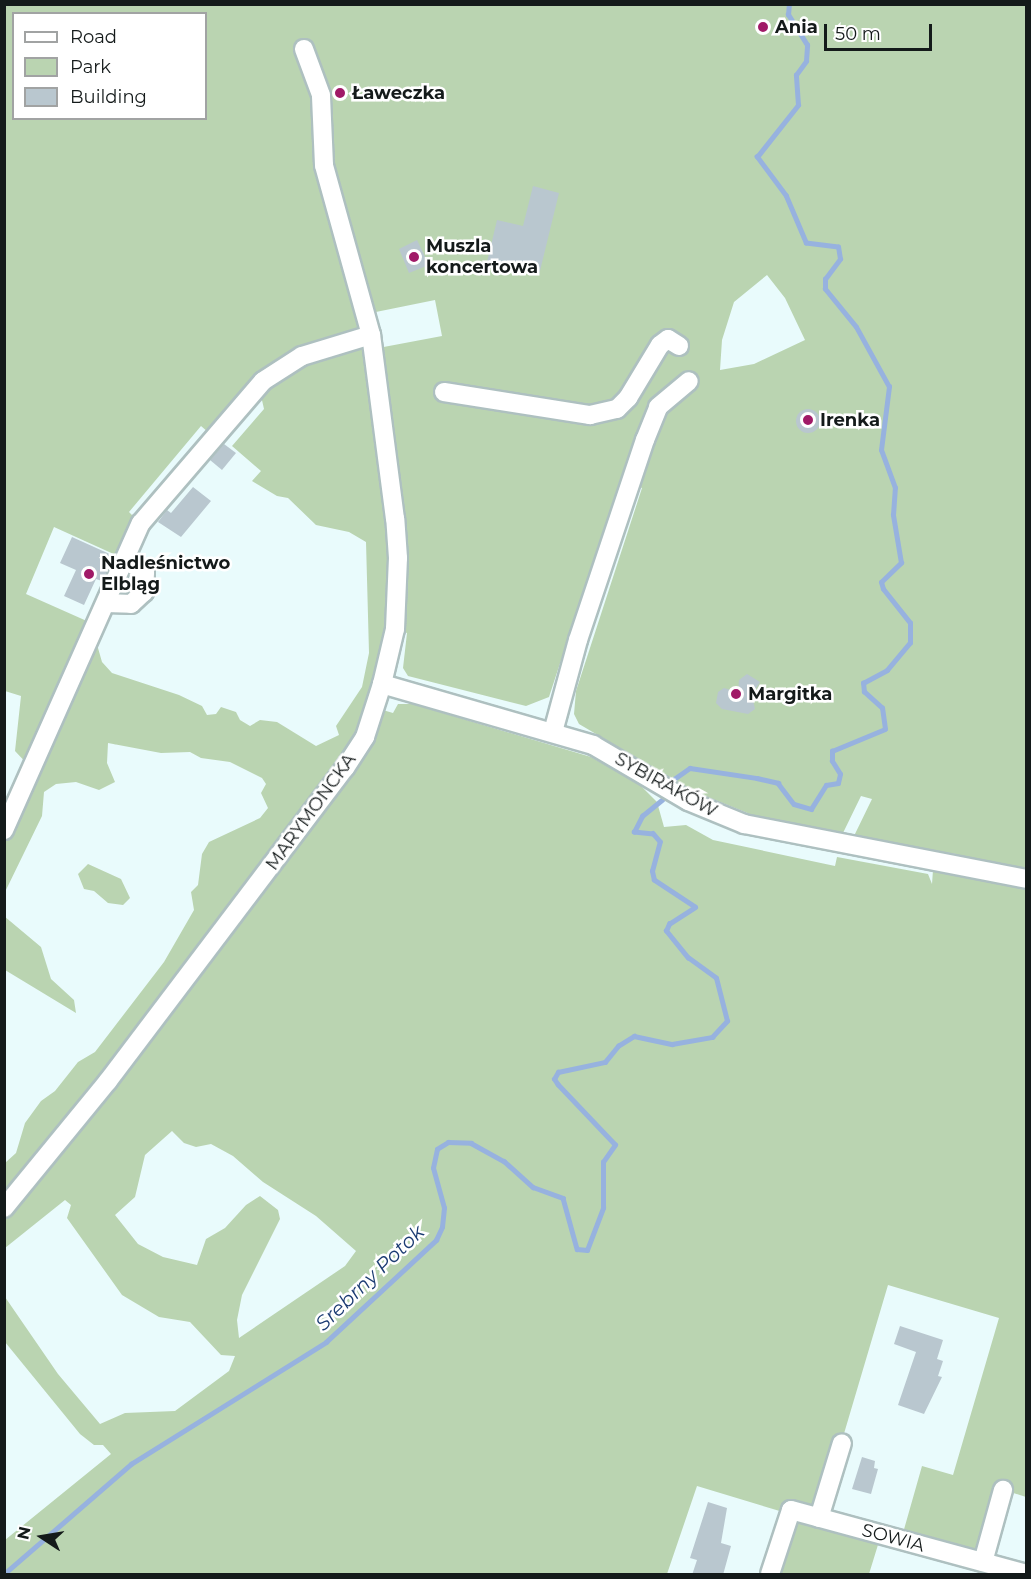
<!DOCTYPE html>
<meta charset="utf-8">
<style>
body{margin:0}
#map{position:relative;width:1031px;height:1579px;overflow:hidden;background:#e9fbfc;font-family:Montserrat,sans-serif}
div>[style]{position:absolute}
.green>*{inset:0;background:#bad4b1}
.stream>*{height:4.5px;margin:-2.25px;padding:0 2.25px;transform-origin:2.25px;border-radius:2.25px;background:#97b2df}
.building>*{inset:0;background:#b9c7cf}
.round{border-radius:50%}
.roads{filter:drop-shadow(2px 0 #aec0c0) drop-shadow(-2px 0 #aec0c0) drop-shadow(0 2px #aec0c0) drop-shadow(0 -2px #aec0c0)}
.minor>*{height:18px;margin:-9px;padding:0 9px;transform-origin:9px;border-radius:9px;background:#fff}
.dots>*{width:16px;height:16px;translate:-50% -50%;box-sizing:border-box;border:3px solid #fff;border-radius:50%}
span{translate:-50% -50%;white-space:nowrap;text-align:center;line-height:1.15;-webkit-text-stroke:5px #fff;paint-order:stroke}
.poi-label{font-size:18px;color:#141a1a;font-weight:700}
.left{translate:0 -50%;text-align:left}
.street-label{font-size:18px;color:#141a1a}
.water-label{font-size:20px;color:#1b3b72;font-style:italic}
.frame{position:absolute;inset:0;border:6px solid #141a1a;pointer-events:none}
.legend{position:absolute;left:12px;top:12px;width:195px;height:108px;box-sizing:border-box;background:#fff;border:2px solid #a1a3a3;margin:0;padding:8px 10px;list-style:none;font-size:18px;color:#141a1a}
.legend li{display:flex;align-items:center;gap:12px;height:30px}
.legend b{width:30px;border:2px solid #a1a3a3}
.north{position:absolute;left:12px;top:1507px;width:60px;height:60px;-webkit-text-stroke:4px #fff;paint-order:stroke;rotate:282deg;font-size:16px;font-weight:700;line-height:24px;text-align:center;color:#141a1a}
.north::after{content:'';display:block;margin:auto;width:21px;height:27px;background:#141a1a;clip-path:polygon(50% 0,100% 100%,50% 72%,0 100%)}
.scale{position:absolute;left:824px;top:24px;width:108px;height:27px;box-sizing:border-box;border:3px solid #141a1a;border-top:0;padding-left:8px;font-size:18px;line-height:21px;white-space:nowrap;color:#141a1a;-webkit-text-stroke:4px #fff;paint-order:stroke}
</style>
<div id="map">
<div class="green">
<div style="clip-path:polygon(evenodd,5px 5px,1026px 5px,1026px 872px,957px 859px,956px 854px,854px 836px,872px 799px,861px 796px,843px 833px,755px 816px,693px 791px,579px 724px,574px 714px,576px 691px,642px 488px,620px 480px,549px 697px,526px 706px,408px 676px,403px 668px,407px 633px,395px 629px,376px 708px,393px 713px,398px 704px,413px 704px,591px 757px,639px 784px,657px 802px,664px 827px,686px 825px,713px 840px,835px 866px,837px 857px,928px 874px,932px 884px,933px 870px,1026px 885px,1026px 1497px,1004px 1490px,983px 1562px,901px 1540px,922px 1466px,953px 1475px,999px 1318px,888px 1285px,819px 1518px,881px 1535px,869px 1574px,770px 1574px,783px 1512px,697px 1486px,667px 1574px,5px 1574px,5px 1540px,111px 1454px,103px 1445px,94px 1445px,80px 1434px,5px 1342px,5px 1297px,58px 1374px,100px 1424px,125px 1413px,175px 1411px,229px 1371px,235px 1356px,221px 1355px,190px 1322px,159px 1317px,122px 1295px,67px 1218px,71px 1205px,65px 1200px,5px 1248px,5px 1163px,16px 1153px,25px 1123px,41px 1101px,55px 1091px,78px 1062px,95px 1052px,164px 962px,194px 910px,191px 892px,198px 885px,202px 854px,209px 842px,260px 818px,268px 808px,261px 793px,266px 784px,262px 778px,230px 762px,201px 758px,190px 752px,161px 753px,108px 743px,107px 763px,115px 782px,99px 790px,76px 782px,56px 784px,44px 792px,42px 816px,5px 892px,5px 830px,32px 769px,15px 751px,21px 696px,5px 691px,5px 5px,14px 14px,206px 14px,206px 118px,14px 118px,14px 14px,5px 5px,767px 275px,785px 298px,805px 340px,754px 364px,720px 370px,722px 340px,734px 302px,767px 275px,5px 5px,435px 300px,442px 336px,373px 349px,366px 314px,435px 300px,5px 5px,259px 387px,264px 409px,232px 446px,261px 471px,252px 481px,277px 496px,288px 498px,316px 525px,349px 532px,366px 542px,369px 653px,362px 687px,336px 726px,339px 735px,316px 746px,277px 722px,260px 720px,250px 726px,240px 720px,236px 712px,221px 707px,216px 714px,207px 715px,202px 706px,179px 695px,112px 673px,102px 662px,98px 648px,89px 644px,89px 622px,26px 594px,54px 527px,118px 556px,134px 517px,129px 512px,201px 426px,215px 438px,259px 387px,5px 5px,172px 1131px,184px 1143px,196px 1147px,211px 1144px,233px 1156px,263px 1182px,316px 1216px,356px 1251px,345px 1266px,239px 1338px,237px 1320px,242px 1295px,280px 1219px,278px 1210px,260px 1196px,246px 1205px,225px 1228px,206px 1239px,197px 1265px,163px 1257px,138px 1244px,115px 1215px,135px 1197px,145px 1155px,172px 1131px)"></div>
<div style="clip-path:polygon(88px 864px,121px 879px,130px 898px,123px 905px,108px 903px,94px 891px,84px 889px,78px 874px)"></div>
<div style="clip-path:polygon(4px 916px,41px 947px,51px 979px,74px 1000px,76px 1013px,5px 970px)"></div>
</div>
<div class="stream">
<div style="left:674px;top:779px;width:19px;rotate:-35deg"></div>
<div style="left:690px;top:768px;width:68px;rotate:8.5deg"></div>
<div style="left:757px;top:778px;width:22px;rotate:13deg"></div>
<div style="left:778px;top:783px;width:26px;rotate:53deg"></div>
<div style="left:794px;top:804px;width:18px;rotate:16deg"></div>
<div style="left:811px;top:809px;width:28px;rotate:-58deg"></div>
<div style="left:826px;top:785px;width:12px;rotate:-9deg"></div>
<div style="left:838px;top:783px;width:9px;rotate:-77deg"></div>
<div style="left:840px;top:774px;width:15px;rotate:-122deg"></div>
<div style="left:832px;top:761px;width:10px;rotate:-90deg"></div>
<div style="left:832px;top:751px;width:57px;rotate:-22.5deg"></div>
<div style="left:885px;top:729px;width:21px;rotate:-98deg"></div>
<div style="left:882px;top:708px;width:24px;rotate:-138deg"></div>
<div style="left:864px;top:692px;width:9px;rotate:-96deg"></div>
<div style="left:863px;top:683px;width:27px;rotate:-28deg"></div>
<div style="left:887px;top:670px;width:35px;rotate:-50deg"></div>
<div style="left:910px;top:643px;width:20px;rotate:-90deg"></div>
<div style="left:910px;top:623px;width:43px;rotate:-128.5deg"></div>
<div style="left:883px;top:589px;width:7px;rotate:-106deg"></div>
<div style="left:881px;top:582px;width:28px;rotate:-44deg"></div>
<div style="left:901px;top:563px;width:49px;rotate:-99.5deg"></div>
<div style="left:893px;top:515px;width:27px;rotate:-86deg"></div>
<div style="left:895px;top:488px;width:40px;rotate:-110.2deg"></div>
<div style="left:881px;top:450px;width:64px;rotate:-82.8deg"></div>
<div style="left:889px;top:387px;width:68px;rotate:-118.8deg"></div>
<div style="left:856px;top:327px;width:49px;rotate:-129.2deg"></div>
<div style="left:825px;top:289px;width:10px;rotate:-90deg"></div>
<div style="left:825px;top:279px;width:25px;rotate:-53deg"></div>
<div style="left:840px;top:259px;width:12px;rotate:-99deg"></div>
<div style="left:838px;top:247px;width:32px;rotate:-173deg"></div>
<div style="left:806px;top:243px;width:51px;rotate:-113.1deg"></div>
<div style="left:786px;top:196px;width:49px;rotate:-126.6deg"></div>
<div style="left:757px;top:157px;width:66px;rotate:-51.7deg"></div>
<div style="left:798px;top:105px;width:30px;rotate:-94deg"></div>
<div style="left:796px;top:75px;width:17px;rotate:-54deg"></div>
<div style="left:806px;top:61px;width:16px;rotate:-86deg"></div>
<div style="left:807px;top:45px;width:36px;rotate:-122deg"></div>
<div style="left:788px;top:15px;width:11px;rotate:-85deg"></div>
<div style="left:4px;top:1574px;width:168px;rotate:-40.9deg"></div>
<div style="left:131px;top:1464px;width:230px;rotate:-32deg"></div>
<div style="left:326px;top:1342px;width:150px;rotate:-42.8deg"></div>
<div style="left:436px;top:1240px;width:14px;rotate:-65deg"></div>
<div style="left:442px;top:1227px;width:19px;rotate:-84deg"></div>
<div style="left:444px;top:1208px;width:41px;rotate:-105.4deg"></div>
<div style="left:433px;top:1168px;width:19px;rotate:-78deg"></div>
<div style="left:437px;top:1149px;width:13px;rotate:-32deg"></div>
<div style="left:448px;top:1142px;width:23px;rotate:2deg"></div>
<div style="left:471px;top:1143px;width:38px;rotate:29deg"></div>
<div style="left:504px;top:1161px;width:39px;rotate:42deg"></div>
<div style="left:533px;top:1187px;width:32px;rotate:20deg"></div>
<div style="left:563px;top:1198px;width:53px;rotate:74.6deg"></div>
<div style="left:577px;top:1249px;width:10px;rotate:6deg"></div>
<div style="left:587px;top:1250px;width:45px;rotate:-69.1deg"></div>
<div style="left:603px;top:1208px;width:46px;rotate:-90deg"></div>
<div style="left:603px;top:1162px;width:21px;rotate:-55deg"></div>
<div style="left:615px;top:1145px;width:83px;rotate:-133.5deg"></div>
<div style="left:558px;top:1085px;width:7px;rotate:-124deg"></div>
<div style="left:554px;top:1079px;width:8px;rotate:-60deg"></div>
<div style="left:558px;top:1072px;width:48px;rotate:-12deg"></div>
<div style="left:605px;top:1062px;width:21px;rotate:-51deg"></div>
<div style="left:618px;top:1046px;width:19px;rotate:-32deg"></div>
<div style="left:634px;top:1036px;width:39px;rotate:12deg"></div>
<div style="left:672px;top:1044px;width:41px;rotate:-9.9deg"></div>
<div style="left:712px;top:1037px;width:22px;rotate:-47deg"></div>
<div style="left:727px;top:1021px;width:44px;rotate:-104.3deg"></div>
<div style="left:716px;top:978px;width:34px;rotate:-144deg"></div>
<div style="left:688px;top:958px;width:35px;rotate:-129deg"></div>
<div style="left:666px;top:931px;width:8px;rotate:-67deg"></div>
<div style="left:669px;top:924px;width:31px;rotate:-33deg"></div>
<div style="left:695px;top:907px;width:49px;rotate:-146.6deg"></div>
<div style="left:654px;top:880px;width:9px;rotate:-103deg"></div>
<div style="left:652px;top:871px;width:30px;rotate:-75deg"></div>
<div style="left:660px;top:842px;width:11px;rotate:-131deg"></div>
<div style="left:653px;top:834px;width:19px;rotate:-174deg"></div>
<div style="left:634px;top:832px;width:18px;rotate:-63deg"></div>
<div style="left:642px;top:816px;width:26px;rotate:-39deg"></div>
</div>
<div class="building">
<div class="round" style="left:756px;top:19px;width:14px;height:14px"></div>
<div style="clip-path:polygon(533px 186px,559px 193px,539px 275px,487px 262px,497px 220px,523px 226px)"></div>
<div style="clip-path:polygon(417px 240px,429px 265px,409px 273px,399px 249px)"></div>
<div class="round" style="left:796px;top:409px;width:24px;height:24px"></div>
<div style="clip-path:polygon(224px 444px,236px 453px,222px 470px,210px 460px)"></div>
<div style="clip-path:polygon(193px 487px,211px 501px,181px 537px,158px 522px,167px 510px,171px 513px)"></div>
<div style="clip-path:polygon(72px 537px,114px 556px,102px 581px,96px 579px,84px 605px,64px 596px,76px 570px,60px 563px)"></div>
<div style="clip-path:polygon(747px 674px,760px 682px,752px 695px,755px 709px,748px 714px,722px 709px,716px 703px,718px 692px,724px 688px,738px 692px,739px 680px)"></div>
<div style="clip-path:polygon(900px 1326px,943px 1340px,937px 1359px,943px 1361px,938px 1376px,942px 1377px,924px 1414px,898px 1405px,916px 1352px,894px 1344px)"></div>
<div style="clip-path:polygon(862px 1457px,875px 1461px,874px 1468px,878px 1469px,871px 1494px,852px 1489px)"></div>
<div style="clip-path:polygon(708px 1502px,727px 1508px,721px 1543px,731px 1546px,723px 1575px,692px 1575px,697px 1560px,690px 1558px)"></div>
</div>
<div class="roads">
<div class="minor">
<div style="left:444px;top:392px;width:148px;rotate:9deg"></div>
<div style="left:590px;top:415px;width:28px;rotate:-13deg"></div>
<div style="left:617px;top:409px;width:16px;rotate:-45deg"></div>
<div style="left:628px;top:398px;width:62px;rotate:-58.9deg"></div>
<div style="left:660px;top:345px;width:10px;rotate:-37deg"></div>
<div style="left:668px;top:339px;width:13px;rotate:32deg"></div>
<div style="left:106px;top:603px;width:25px;rotate:2deg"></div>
<div style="left:131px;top:604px;width:18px;rotate:-43deg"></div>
<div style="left:144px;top:592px;width:20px;rotate:-87deg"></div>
<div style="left:145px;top:572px;width:23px;rotate:-149deg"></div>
<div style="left:382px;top:684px;width:220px;rotate:16.1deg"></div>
<div style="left:593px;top:745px;width:110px;rotate:30.5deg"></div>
<div style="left:688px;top:801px;width:61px;rotate:22.3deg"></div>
<div style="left:744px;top:824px;width:287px;rotate:11deg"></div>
<div style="left:553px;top:732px;width:95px;rotate:-74.8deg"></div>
<div style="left:578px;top:640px;width:211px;rotate:-71.5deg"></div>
<div style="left:645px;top:440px;width:35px;rotate:-68deg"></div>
<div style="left:658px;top:407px;width:40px;rotate:-40deg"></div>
<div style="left:4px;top:830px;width:336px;rotate:-66deg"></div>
<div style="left:141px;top:523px;width:187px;rotate:-49.3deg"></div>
<div style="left:263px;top:381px;width:46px;rotate:-32.7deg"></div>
<div style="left:302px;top:356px;width:72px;rotate:-16.9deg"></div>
<div style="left:4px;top:1208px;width:164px;rotate:-50.7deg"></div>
<div style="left:108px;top:1081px;width:393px;rotate:-52.9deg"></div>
<div style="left:345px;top:768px;width:37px;rotate:-57deg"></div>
<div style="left:365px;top:737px;width:56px;rotate:-72.2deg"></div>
<div style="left:382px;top:684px;width:57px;rotate:-76.7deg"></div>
<div style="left:395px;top:629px;width:71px;rotate:-87.6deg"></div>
<div style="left:398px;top:558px;width:39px;rotate:-94deg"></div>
<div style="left:395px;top:519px;width:186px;rotate:-97.4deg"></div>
<div style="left:371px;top:335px;width:176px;rotate:-105.5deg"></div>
<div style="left:324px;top:165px;width:70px;rotate:-92.5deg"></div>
<div style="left:321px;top:95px;width:49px;rotate:-110.3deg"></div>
<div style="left:819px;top:1518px;width:78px;rotate:-73deg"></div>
<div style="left:983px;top:1562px;width:75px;rotate:-74.5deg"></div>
<div style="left:770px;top:1574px;width:67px;rotate:-71.8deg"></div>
<div style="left:791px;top:1510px;width:244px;rotate:15.2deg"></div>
</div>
</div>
<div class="dots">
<div style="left:763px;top:27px;background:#a01a67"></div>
<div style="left:340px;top:93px;background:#a01a67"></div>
<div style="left:414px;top:257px;background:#a01a67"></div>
<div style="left:808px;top:420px;background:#a01a67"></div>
<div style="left:89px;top:574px;background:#a01a67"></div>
<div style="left:736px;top:694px;background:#a01a67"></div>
</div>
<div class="poi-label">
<span class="left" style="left:775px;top:27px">Ania</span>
<span class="left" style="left:352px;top:93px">Ławeczka</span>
<span class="left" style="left:426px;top:257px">Muszla<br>koncertowa</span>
<span class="left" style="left:820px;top:420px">Irenka</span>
<span class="left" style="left:101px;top:574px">Nadleśnictwo<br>Elbląg</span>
<span class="left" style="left:748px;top:694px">Margitka</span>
</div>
<div class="street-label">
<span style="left:666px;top:785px;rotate:29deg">SYBIRAKÓW</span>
<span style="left:311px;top:812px;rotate:-54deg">MARYMONCKA</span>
<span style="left:893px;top:1538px;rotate:15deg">SOWIA</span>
</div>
<div class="water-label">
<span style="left:370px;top:1278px;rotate:-44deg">Srebrny Potok</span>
</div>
<div class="frame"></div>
<ul class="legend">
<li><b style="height:8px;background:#fff"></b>Road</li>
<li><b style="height:16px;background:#bad4b1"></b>Park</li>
<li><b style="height:16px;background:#b9c7cf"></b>Building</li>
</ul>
<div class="north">N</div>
<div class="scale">50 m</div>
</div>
